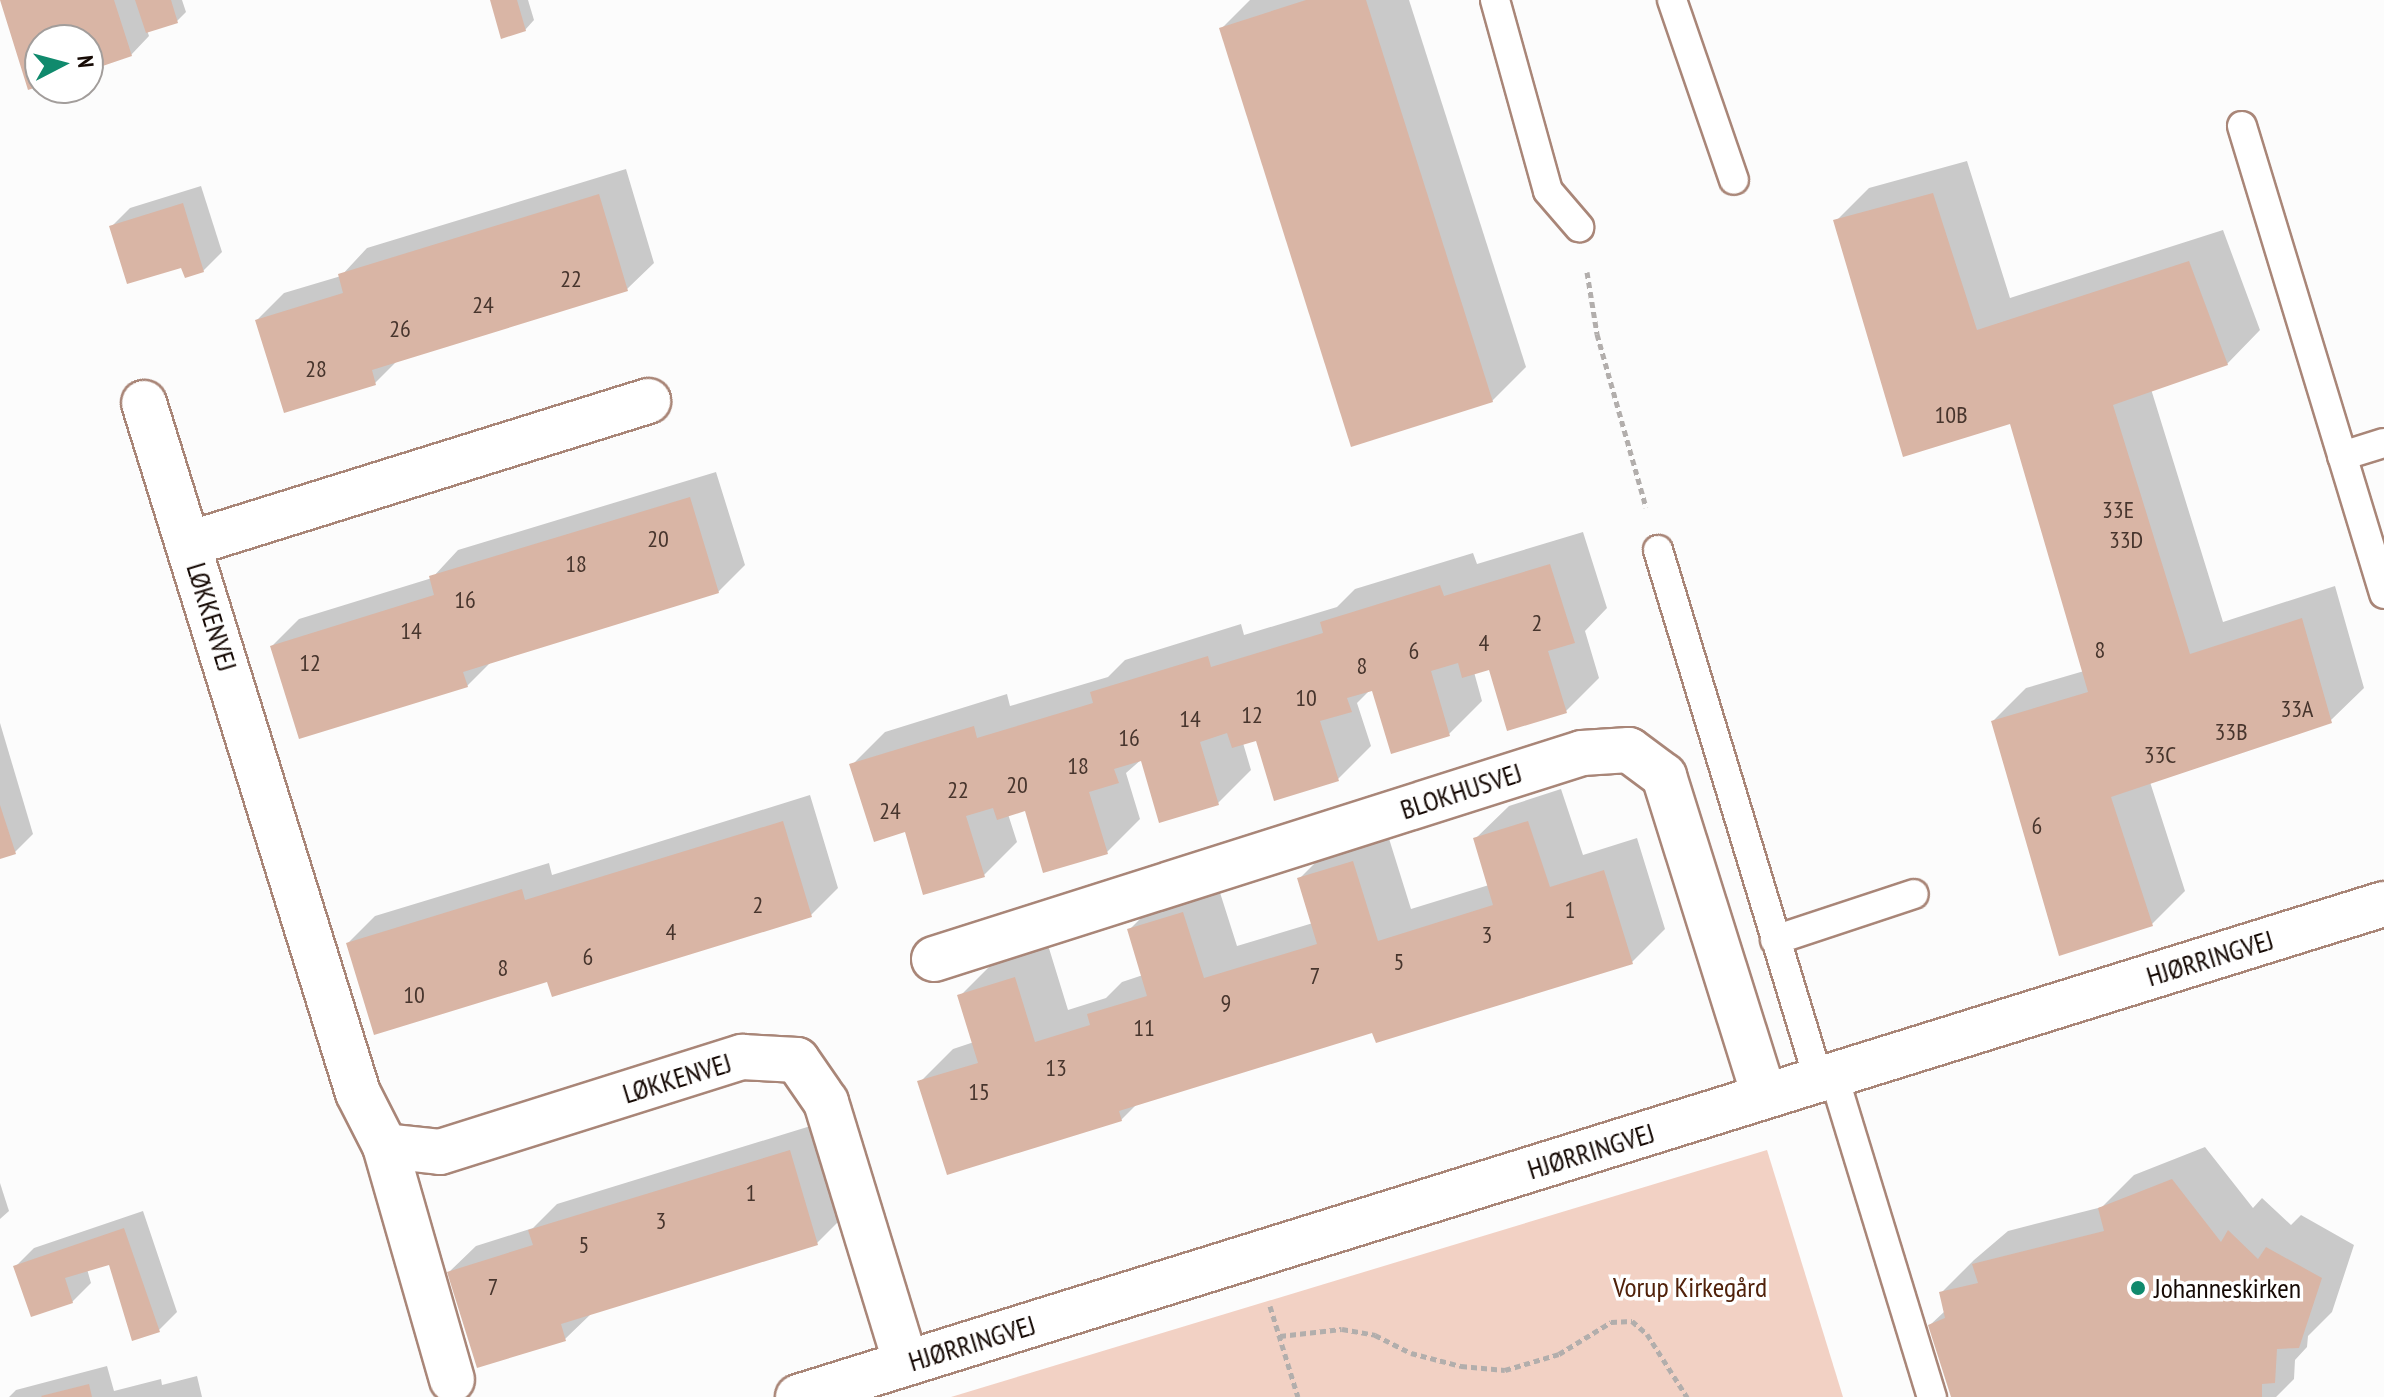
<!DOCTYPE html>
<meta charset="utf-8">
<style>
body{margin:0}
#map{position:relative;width:2384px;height:1397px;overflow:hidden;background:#fcfcfc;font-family:"PT Sans Narrow",sans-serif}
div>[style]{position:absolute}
.green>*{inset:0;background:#f2d1c4}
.shadow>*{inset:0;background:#0003}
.building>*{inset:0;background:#d9b5a5}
.path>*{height:5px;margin-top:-2.5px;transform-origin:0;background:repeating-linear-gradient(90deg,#b2aeac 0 6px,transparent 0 10px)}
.roads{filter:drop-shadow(2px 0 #a98678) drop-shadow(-2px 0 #a98678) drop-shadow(0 2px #a98678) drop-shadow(0 -2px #a98678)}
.service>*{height:28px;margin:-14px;padding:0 14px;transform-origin:14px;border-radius:14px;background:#fff}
.minor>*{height:44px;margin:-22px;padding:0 22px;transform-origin:22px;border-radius:22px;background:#fff}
.dots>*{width:22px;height:22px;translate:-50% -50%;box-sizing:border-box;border:4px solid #fff;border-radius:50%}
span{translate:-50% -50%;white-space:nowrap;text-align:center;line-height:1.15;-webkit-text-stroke:7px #fff;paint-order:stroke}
.number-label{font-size:24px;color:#47352d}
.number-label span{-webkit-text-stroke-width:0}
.street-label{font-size:28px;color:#160a05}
.park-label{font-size:28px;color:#50210a}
.poi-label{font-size:28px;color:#160a05}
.left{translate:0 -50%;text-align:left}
.north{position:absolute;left:24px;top:24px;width:80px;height:80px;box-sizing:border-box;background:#fff;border:2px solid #a29d9b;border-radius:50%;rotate:84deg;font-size:22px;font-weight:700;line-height:32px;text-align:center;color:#160a05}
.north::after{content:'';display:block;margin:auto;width:28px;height:36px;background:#108a6d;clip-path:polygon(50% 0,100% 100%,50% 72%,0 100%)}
</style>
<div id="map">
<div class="green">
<div style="clip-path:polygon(1767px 1150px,1843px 1397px,951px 1397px)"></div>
</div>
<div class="shadow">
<div style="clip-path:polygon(1px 0,182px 0,186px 12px,177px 21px,147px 30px,149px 36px,131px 55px,88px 68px,88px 40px,40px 40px,40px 84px)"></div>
<div style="clip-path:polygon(492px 0,528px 0,534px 20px,525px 30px)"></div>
<div style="clip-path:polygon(1250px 0,1409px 0,1526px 367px,1492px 401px,1221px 29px)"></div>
<div style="clip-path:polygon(1967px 161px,2010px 298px,2223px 230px,2260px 330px,2227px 364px,2151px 389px,2223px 622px,2335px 586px,2364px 688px,2330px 721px,2150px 782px,2185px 891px,2152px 924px,1993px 721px,2026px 688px,2084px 671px,2011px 422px,1836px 221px,1869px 188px)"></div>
<div style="clip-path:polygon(626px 169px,654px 263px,627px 289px,399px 359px,375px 383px,257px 320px,284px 293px,341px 276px,367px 248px)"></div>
<div style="clip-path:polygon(201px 186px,222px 252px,203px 271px,111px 227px,130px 208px)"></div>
<div style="clip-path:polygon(716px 472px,745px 565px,718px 592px,492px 661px,467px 686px,272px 646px,299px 619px,432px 578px,458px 550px)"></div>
<div style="clip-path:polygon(1583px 532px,1607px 608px,1585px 631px,1599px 678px,1566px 711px,1490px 668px,1474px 672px,1482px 701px,1449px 734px,1373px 687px,1357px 703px,1371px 746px,1338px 779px,1257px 738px,1243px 743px,1251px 770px,1218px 803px,1142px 759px,1126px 773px,1140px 819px,1107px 852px,1026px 809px,1008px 814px,1017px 842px,984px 875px,906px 830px,852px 765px,885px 732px,1007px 694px,1010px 706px,1108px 677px,1125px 660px,1241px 624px,1244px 635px,1337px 607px,1355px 589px,1473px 553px,1477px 564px)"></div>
<div style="clip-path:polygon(0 723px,33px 834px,15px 852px,0 857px)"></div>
<div style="clip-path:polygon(1561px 789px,1583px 855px,1637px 838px,1665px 929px,1632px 962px,1373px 1030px,1138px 1103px,1121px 1120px,920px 1082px,953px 1049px,974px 1042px,960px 996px,993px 963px,1048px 945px,1068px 1010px,1106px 998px,1122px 982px,1143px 975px,1129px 930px,1162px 897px,1216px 880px,1237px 946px,1313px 923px,1299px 879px,1332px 846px,1386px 829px,1411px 909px,1489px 885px,1475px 839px,1509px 806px)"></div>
<div style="clip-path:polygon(810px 795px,838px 888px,811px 915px,548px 979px,348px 943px,375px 916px,549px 863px,552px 875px)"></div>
<div style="clip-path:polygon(817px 1124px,844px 1216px,817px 1243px,592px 1313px,565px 1339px,449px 1272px,476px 1246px,533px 1228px,557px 1204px)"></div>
<div style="clip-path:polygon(2205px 1147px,2253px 1208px,2262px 1198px,2291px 1225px,2301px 1215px,2354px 1245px,2332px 1312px,2308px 1336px,2307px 1347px,2295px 1360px,2294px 1379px,2276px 1397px,1953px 1397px,1930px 1325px,1945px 1311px,1941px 1293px,1974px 1260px,2008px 1231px,2102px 1207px,2134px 1175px)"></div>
<div style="clip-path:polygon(0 1183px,9px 1211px,0 1219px)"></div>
<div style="clip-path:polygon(143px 1211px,177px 1312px,159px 1330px,110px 1263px,87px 1269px,91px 1283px,72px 1302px,15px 1267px,34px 1248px)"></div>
<div style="clip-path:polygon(107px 1366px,114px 1391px,161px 1379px,162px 1385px,197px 1376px,202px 1397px,9px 1397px,16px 1390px)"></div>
</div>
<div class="building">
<div style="clip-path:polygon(0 0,114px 0,132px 56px,88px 71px,88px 40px,40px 40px,40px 86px,28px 90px)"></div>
<div style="clip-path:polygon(135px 0,171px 0,178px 23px,146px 33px)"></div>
<div style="clip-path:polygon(490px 0,517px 0,526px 31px,501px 39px)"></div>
<div style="clip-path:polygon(1306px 0,1366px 0,1493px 402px,1351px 447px,1219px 28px)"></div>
<div style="clip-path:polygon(1933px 193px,1977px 330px,2189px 261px,2228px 365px,2113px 405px,2190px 654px,2302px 618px,2332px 723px,2111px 797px,2153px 926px,2059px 956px,1991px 721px,2088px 692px,2010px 424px,1903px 457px,1833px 220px)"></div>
<div style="clip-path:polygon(599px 194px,628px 291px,372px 370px,376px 385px,284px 413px,255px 320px,343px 293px,338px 274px)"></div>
<div style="clip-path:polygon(183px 203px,204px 272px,185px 278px,181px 268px,127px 284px,109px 226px)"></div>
<div style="clip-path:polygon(690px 497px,719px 593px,463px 672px,468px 687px,299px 739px,270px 646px,434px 595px,429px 576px)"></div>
<div style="clip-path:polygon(1550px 564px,1575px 643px,1548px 651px,1567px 713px,1507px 731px,1489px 670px,1462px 678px,1458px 663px,1431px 671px,1450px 736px,1391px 754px,1372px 691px,1347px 698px,1352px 712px,1320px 721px,1339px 781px,1274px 801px,1256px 741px,1232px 748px,1227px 733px,1200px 742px,1219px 805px,1159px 823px,1141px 761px,1114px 769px,1119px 783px,1089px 792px,1108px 854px,1043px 873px,1025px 811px,997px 820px,993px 808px,966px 816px,985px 877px,923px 895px,905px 832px,874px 842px,849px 764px,974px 726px,977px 738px,1093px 703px,1090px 692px,1208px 656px,1211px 667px,1323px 633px,1320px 622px,1440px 585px,1444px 596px)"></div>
<div style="clip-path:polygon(0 805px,16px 854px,0 859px)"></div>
<div style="clip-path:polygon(783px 821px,812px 917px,552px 997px,547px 982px,374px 1035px,346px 943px,522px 889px,525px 900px)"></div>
<div style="clip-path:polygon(1528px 821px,1550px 887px,1604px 870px,1633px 964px,1376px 1043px,1372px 1033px,1119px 1111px,1122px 1121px,947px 1175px,917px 1081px,978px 1063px,957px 995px,1015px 977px,1035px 1042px,1090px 1025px,1087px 1014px,1147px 996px,1127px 929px,1183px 912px,1204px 978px,1317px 944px,1297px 878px,1353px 861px,1378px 941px,1493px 905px,1473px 838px)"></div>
<div style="clip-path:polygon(790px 1150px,818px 1245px,561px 1324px,566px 1341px,477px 1368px,447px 1272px,533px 1245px,528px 1230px)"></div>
<div style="clip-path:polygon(2172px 1179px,2221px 1242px,2228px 1230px,2258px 1259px,2266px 1247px,2322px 1278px,2299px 1348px,2277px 1349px,2275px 1383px,2262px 1384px,2262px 1397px,1951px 1397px,1928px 1325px,1945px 1318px,1939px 1292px,1978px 1283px,1972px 1264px,2104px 1231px,2098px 1208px)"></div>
<div style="clip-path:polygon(124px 1228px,160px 1332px,132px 1341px,109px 1265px,65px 1278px,73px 1303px,31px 1317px,13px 1266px)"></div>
<div style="clip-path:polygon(89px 1384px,92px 1397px,42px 1397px,41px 1396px)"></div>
</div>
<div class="path">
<div style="left:1587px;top:272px;width:63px;rotate:80.8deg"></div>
<div style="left:1597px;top:334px;width:180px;rotate:74.2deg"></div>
<div style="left:1270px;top:1306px;width:95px;rotate:72.9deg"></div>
<div style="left:1280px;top:1336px;width:62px;rotate:-6.4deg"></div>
<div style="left:1342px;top:1329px;width:34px;rotate:10deg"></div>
<div style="left:1375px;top:1335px;width:40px;rotate:26.6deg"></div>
<div style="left:1411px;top:1353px;width:52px;rotate:14.6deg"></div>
<div style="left:1461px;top:1366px;width:44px;rotate:5.2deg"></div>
<div style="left:1505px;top:1370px;width:56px;rotate:-16.5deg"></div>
<div style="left:1559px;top:1354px;width:61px;rotate:-31.6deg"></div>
<div style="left:1611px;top:1322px;width:21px;rotate:-3deg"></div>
<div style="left:1632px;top:1321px;width:20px;rotate:41deg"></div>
<div style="left:1647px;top:1334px;width:75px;rotate:57.6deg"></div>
</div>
<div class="roads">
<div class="service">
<div style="left:1495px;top:0;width:198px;rotate:74.5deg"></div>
<div style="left:1548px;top:191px;width:48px;rotate:49.3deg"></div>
<div style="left:1672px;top:0;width:190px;rotate:71deg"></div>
<div style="left:2242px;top:126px;width:489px;rotate:73.1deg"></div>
<div style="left:2342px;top:456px;width:44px;rotate:-17.2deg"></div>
<div style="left:1658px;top:550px;width:555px;rotate:73.13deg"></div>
<div style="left:1775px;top:940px;width:146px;rotate:-18.3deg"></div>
<div style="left:1834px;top:1077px;width:335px;rotate:73deg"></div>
</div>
<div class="minor">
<div style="left:144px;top:403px;width:722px;rotate:72.77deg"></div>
<div style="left:358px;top:1093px;width:59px;rotate:63deg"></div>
<div style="left:385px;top:1146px;width:55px;rotate:6.2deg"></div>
<div style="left:440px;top:1152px;width:317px;rotate:-17.5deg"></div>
<div style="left:742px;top:1057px;width:55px;rotate:3.1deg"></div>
<div style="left:797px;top:1060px;width:51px;rotate:55.4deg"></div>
<div style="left:826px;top:1102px;width:273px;rotate:73deg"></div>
<div style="left:189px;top:544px;width:481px;rotate:-17.3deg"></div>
<div style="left:934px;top:959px;width:680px;rotate:-17.64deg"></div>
<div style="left:1582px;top:753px;width:47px;rotate:-3.7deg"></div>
<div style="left:1629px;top:750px;width:44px;rotate:36.6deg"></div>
<div style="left:1664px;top:776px;width:335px;rotate:72.6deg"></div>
<div style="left:385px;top:1146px;width:243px;rotate:74deg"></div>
<div style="left:798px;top:1397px;width:1661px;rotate:-17.27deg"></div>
</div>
</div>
<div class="dots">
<div style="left:2138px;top:1288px;background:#108a6d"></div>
</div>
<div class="number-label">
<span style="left:571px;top:279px">22</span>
<span style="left:483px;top:305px">24</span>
<span style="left:400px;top:329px">26</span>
<span style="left:316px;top:369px">28</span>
<span style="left:1951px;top:415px">10B</span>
<span style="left:2118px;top:510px">33E</span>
<span style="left:658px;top:539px">20</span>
<span style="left:2126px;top:540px">33D</span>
<span style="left:576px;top:564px">18</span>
<span style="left:465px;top:600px">16</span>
<span style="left:1537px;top:623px">2</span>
<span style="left:411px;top:631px">14</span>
<span style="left:1484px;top:643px">4</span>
<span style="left:2100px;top:650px">8</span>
<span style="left:1414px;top:651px">6</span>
<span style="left:310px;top:663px">12</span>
<span style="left:1362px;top:666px">8</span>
<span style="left:1306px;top:698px">10</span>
<span style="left:2297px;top:709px">33A</span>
<span style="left:1252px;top:715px">12</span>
<span style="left:1190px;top:719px">14</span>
<span style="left:2231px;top:732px">33B</span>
<span style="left:1129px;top:738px">16</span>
<span style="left:2160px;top:755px">33C</span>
<span style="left:1078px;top:766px">18</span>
<span style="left:1017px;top:785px">20</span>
<span style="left:958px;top:790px">22</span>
<span style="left:890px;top:811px">24</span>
<span style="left:2037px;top:826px">6</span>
<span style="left:758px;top:905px">2</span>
<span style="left:1570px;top:910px">1</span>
<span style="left:671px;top:932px">4</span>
<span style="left:1487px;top:935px">3</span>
<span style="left:588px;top:957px">6</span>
<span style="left:1399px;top:962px">5</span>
<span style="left:503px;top:968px">8</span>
<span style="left:1315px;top:976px">7</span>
<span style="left:414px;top:995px">10</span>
<span style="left:1226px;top:1003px">9</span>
<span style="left:1144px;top:1028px">11</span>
<span style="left:1056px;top:1068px">13</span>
<span style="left:979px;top:1092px">15</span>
<span style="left:751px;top:1193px">1</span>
<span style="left:661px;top:1221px">3</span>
<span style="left:584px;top:1245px">5</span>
<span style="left:493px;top:1287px">7</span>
</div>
<div class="street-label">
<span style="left:212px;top:617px;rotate:73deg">LØKKENVEJ</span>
<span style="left:1461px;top:791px;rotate:-18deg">BLOKHUSVEJ</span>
<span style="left:2210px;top:958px;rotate:-17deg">HJØRRINGVEJ</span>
<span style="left:677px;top:1078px;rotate:-17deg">LØKKENVEJ</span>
<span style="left:1591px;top:1151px;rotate:-17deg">HJØRRINGVEJ</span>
<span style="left:972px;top:1343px;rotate:-17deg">HJØRRINGVEJ</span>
</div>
<div class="park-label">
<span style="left:1690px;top:1287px">Vorup Kirkegård</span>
</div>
<div class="poi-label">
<span class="left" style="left:2154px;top:1288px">Johanneskirken</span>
</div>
<div class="north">N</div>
</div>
